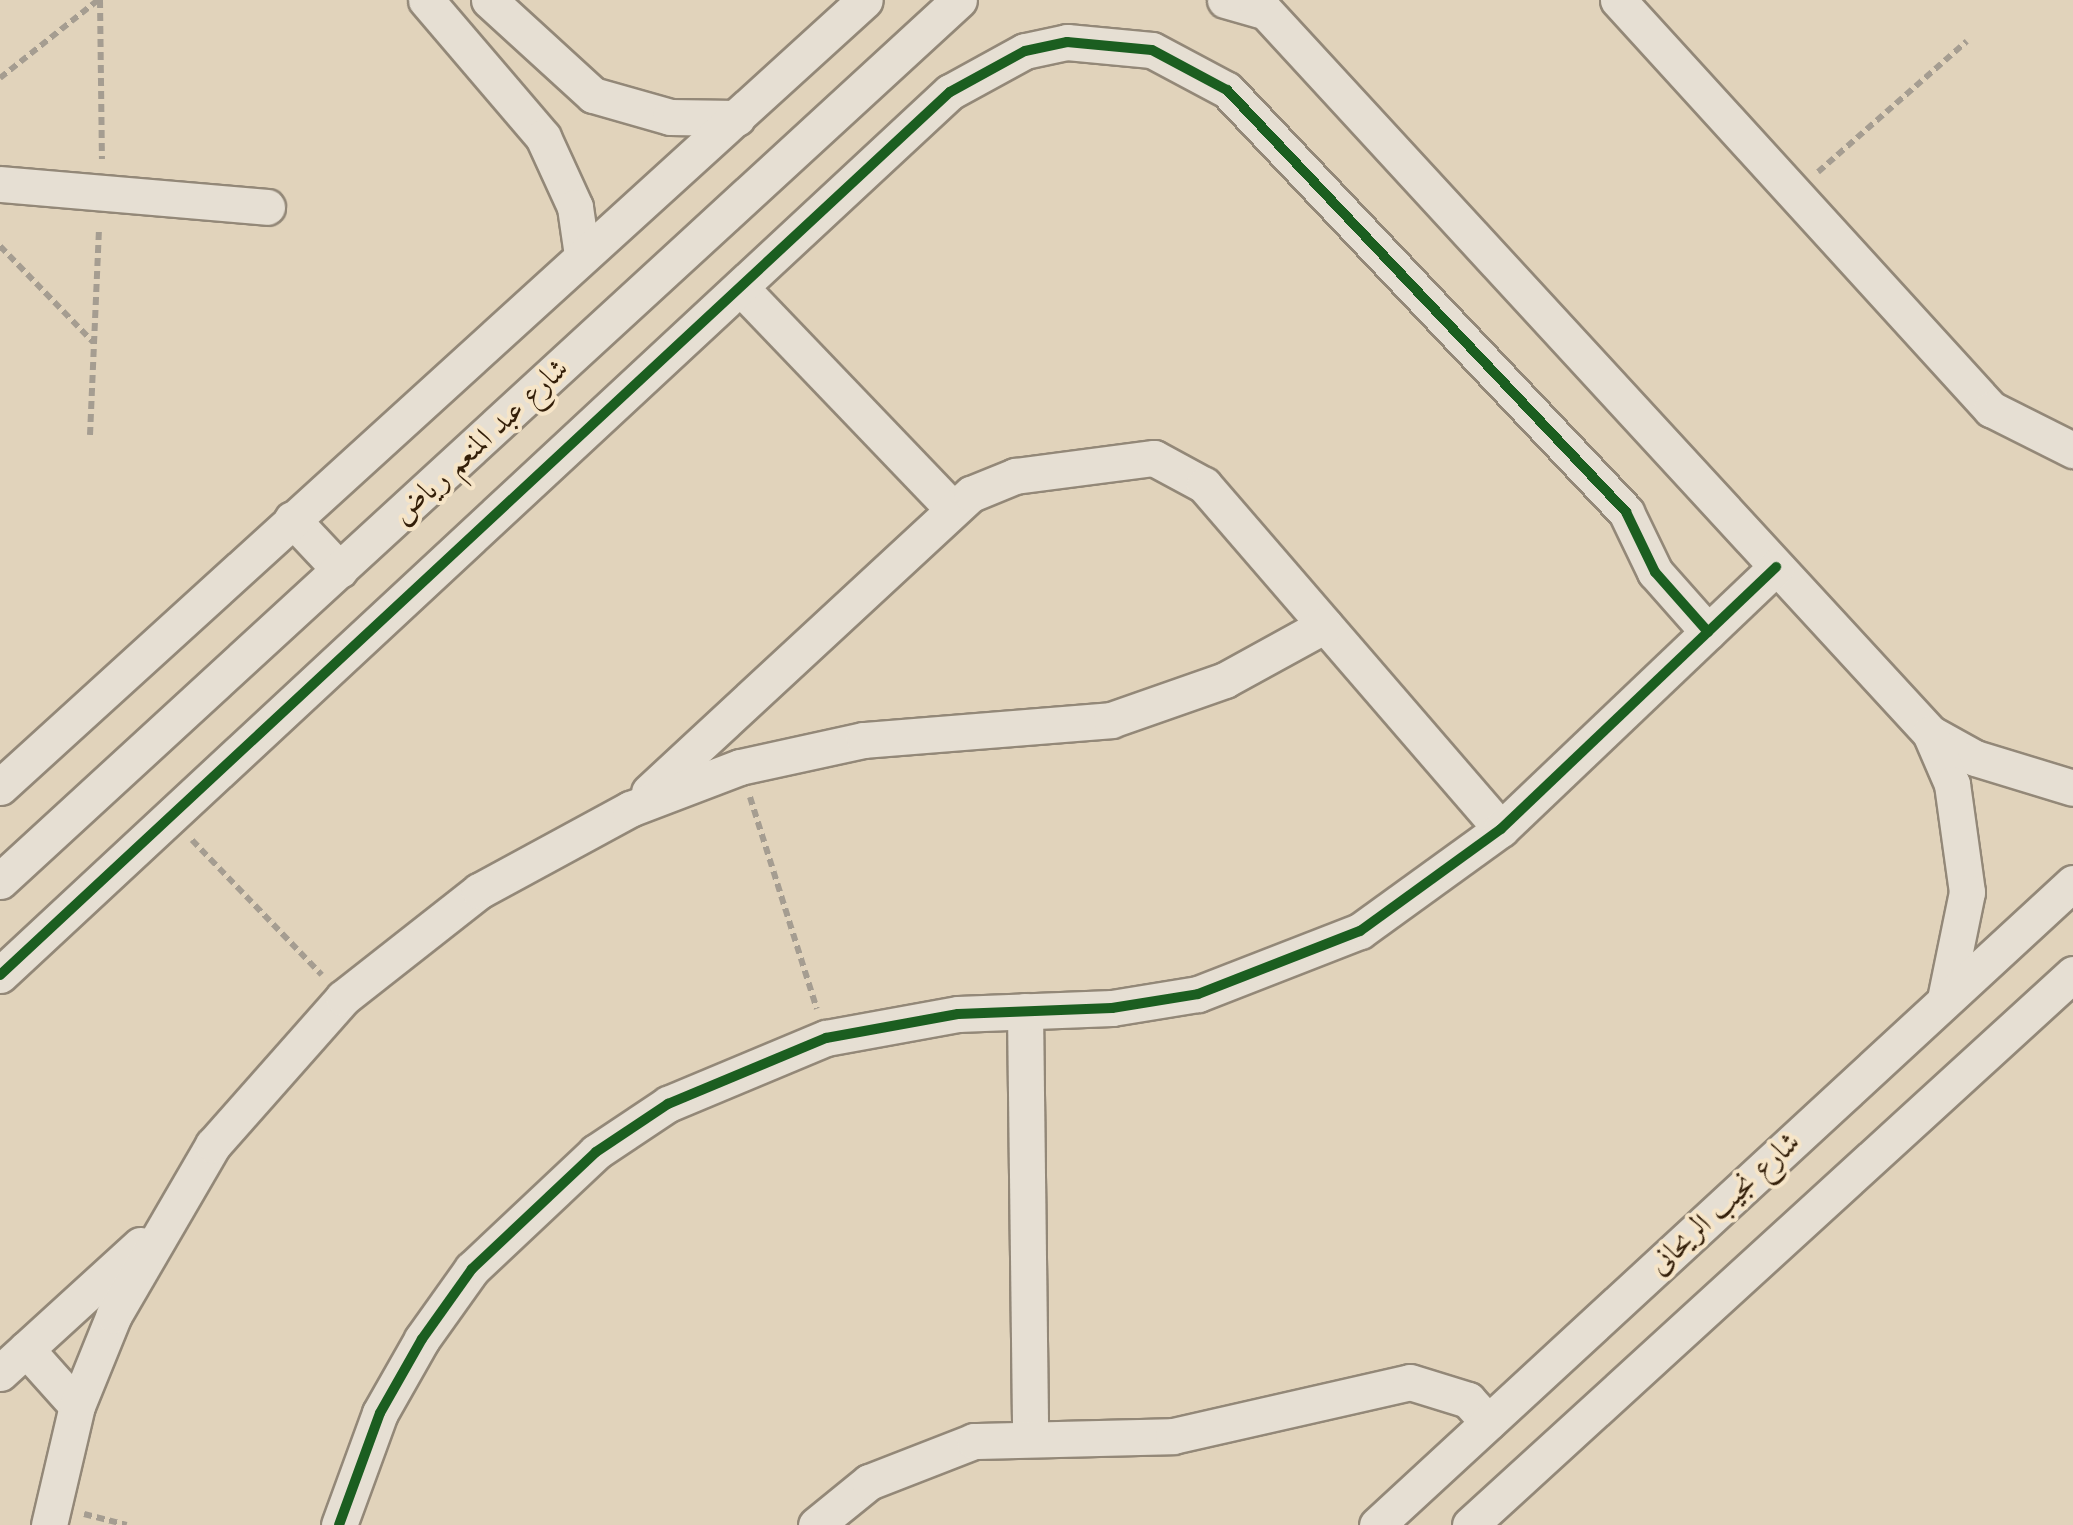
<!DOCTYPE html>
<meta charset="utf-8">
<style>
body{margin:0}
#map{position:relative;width:2073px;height:1525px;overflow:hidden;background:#e1d3bb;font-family:"Libre Caslon Text",Amiri,serif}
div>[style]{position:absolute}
.path>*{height:6px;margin-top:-3px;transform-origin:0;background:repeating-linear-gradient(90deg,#a59d91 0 8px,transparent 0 13px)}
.roads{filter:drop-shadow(2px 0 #938878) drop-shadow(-2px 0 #938878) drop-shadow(0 2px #938878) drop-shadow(0 -2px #938878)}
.minor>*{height:35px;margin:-17.5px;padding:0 17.5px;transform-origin:17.5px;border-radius:17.5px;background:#e6dfd3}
.cycleway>*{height:10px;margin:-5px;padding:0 5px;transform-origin:5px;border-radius:5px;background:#1b5e20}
span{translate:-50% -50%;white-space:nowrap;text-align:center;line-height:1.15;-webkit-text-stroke:8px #f6e5c8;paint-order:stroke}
.street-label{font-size:30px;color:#341f09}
</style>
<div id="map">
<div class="path">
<div style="left:100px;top:0;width:159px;rotate:89.3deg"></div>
<div style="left:0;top:78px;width:125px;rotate:-38.5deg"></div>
<div style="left:1818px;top:172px;width:198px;rotate:-41.3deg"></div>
<div style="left:0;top:246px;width:134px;rotate:45.9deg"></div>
<div style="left:90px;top:435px;width:208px;rotate:-87.5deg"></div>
<div style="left:750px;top:797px;width:222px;rotate:72.5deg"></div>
<div style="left:192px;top:840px;width:187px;rotate:46.1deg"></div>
<div style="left:84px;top:1514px;width:44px;rotate:14.3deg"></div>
</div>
<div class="roads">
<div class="minor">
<div style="left:426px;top:0;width:180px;rotate:49.5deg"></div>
<div style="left:543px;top:137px;width:77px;rotate:65.4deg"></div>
<div style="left:575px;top:207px;width:49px;rotate:81.7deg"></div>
<div style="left:489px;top:0;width:141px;rotate:42.4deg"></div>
<div style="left:593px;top:95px;width:80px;rotate:15.9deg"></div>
<div style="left:670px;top:117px;width:67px;rotate:0.9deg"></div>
<div style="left:1225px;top:0;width:35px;rotate:16deg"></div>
<div style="left:1255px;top:0;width:996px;rotate:47.36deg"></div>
<div style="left:1930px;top:733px;width:51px;rotate:29.1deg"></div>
<div style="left:1975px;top:758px;width:102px;rotate:17deg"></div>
<div style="left:1618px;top:0;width:554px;rotate:47.64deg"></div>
<div style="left:1991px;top:409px;width:92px;rotate:26.6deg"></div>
<div style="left:0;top:184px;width:268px;rotate:4.9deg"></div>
<div style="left:741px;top:288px;width:305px;rotate:46.2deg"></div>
<div style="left:292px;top:519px;width:70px;rotate:46.7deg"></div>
<div style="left:1930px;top:733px;width:56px;rotate:66.7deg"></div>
<div style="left:1952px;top:784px;width:109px;rotate:82.1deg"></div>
<div style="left:1967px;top:892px;width:109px;rotate:101.6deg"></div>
<div style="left:0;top:787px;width:1169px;rotate:-42.3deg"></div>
<div style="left:649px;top:792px;width:439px;rotate:-42.8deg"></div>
<div style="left:971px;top:494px;width:48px;rotate:-22.2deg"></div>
<div style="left:1015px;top:476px;width:140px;rotate:-7.4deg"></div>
<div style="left:1154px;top:458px;width:57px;rotate:28.4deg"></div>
<div style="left:1204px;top:485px;width:454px;rotate:49.2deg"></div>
<div style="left:0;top:881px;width:1302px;rotate:-42.57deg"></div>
<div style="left:0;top:975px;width:1297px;rotate:-42.91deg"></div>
<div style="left:950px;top:92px;width:85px;rotate:-28.7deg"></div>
<div style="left:1025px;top:51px;width:43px;rotate:-12.1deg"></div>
<div style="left:1067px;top:42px;width:85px;rotate:5.4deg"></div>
<div style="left:1152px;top:50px;width:85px;rotate:28.1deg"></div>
<div style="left:1227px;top:90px;width:581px;rotate:46.6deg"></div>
<div style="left:1626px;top:512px;width:67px;rotate:64.2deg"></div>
<div style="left:1655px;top:572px;width:80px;rotate:48.5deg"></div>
<div style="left:1025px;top:1011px;width:425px;rotate:89.3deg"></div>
<div style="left:26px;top:1349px;width:76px;rotate:48.2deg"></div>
<div style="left:0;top:1373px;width:190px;rotate:-42.4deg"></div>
<div style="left:49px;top:1525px;width:122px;rotate:-76.8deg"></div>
<div style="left:77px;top:1406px;width:98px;rotate:-67.9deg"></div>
<div style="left:114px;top:1315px;width:197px;rotate:-59.8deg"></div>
<div style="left:213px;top:1145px;width:196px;rotate:-48.5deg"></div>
<div style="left:343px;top:998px;width:173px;rotate:-38.2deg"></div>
<div style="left:479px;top:891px;width:172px;rotate:-28.5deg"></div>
<div style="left:630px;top:809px;width:118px;rotate:-20.9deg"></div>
<div style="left:740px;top:767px;width:127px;rotate:-12.3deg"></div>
<div style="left:864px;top:740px;width:248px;rotate:-4.6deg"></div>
<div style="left:1111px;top:720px;width:121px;rotate:-19.3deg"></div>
<div style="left:1225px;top:680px;width:114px;rotate:-28.8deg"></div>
<div style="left:339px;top:1525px;width:119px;rotate:-69.9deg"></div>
<div style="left:380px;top:1413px;width:85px;rotate:-60.4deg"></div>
<div style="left:422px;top:1339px;width:86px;rotate:-54.5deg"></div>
<div style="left:472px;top:1269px;width:170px;rotate:-43.3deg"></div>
<div style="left:596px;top:1152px;width:87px;rotate:-33.7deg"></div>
<div style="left:668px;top:1104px;width:171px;rotate:-22.7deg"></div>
<div style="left:826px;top:1038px;width:134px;rotate:-10.3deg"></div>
<div style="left:958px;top:1014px;width:154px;rotate:-2.2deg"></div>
<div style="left:1112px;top:1008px;width:87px;rotate:-9.2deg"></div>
<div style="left:1198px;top:994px;width:174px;rotate:-21.3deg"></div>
<div style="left:1360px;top:931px;width:174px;rotate:-35.9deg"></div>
<div style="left:1501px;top:829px;width:380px;rotate:-43.6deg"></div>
<div style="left:816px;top:1525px;width:68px;rotate:-39.1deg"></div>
<div style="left:869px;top:1482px;width:113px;rotate:-21.3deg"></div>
<div style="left:974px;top:1441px;width:199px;rotate:-1.4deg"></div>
<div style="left:1173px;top:1436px;width:243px;rotate:-12.8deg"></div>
<div style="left:1410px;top:1382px;width:61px;rotate:17.2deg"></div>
<div style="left:1468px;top:1400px;width:30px;rotate:48deg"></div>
<div style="left:1377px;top:1525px;width:947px;rotate:-42.69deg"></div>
<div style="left:1470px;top:1525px;width:817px;rotate:-42.42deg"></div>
</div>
</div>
<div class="cycleway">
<div style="left:0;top:975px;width:1297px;rotate:-42.91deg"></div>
<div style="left:950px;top:92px;width:85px;rotate:-28.7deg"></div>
<div style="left:1025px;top:51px;width:43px;rotate:-12.1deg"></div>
<div style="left:1067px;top:42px;width:85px;rotate:5.4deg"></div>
<div style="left:1152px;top:50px;width:85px;rotate:28.1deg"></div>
<div style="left:1227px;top:90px;width:581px;rotate:46.6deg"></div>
<div style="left:1626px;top:512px;width:67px;rotate:64.2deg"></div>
<div style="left:1655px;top:572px;width:80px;rotate:48.5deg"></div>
<div style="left:339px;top:1525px;width:119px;rotate:-69.9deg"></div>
<div style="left:380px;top:1413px;width:85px;rotate:-60.4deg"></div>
<div style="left:422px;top:1339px;width:86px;rotate:-54.5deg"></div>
<div style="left:472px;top:1269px;width:170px;rotate:-43.3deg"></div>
<div style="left:596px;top:1152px;width:87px;rotate:-33.7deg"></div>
<div style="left:668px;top:1104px;width:171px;rotate:-22.7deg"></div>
<div style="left:826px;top:1038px;width:134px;rotate:-10.3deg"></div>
<div style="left:958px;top:1014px;width:154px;rotate:-2.2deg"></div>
<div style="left:1112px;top:1008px;width:87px;rotate:-9.2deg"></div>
<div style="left:1198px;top:994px;width:174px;rotate:-21.3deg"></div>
<div style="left:1360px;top:931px;width:174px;rotate:-35.9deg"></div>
<div style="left:1501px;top:829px;width:380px;rotate:-43.6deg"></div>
</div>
<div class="street-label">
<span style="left:480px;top:441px;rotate:-43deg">شارع عبد المنعم رياض</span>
<span style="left:1724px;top:1203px;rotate:-43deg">شارع نجيب الريحانى</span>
</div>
</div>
